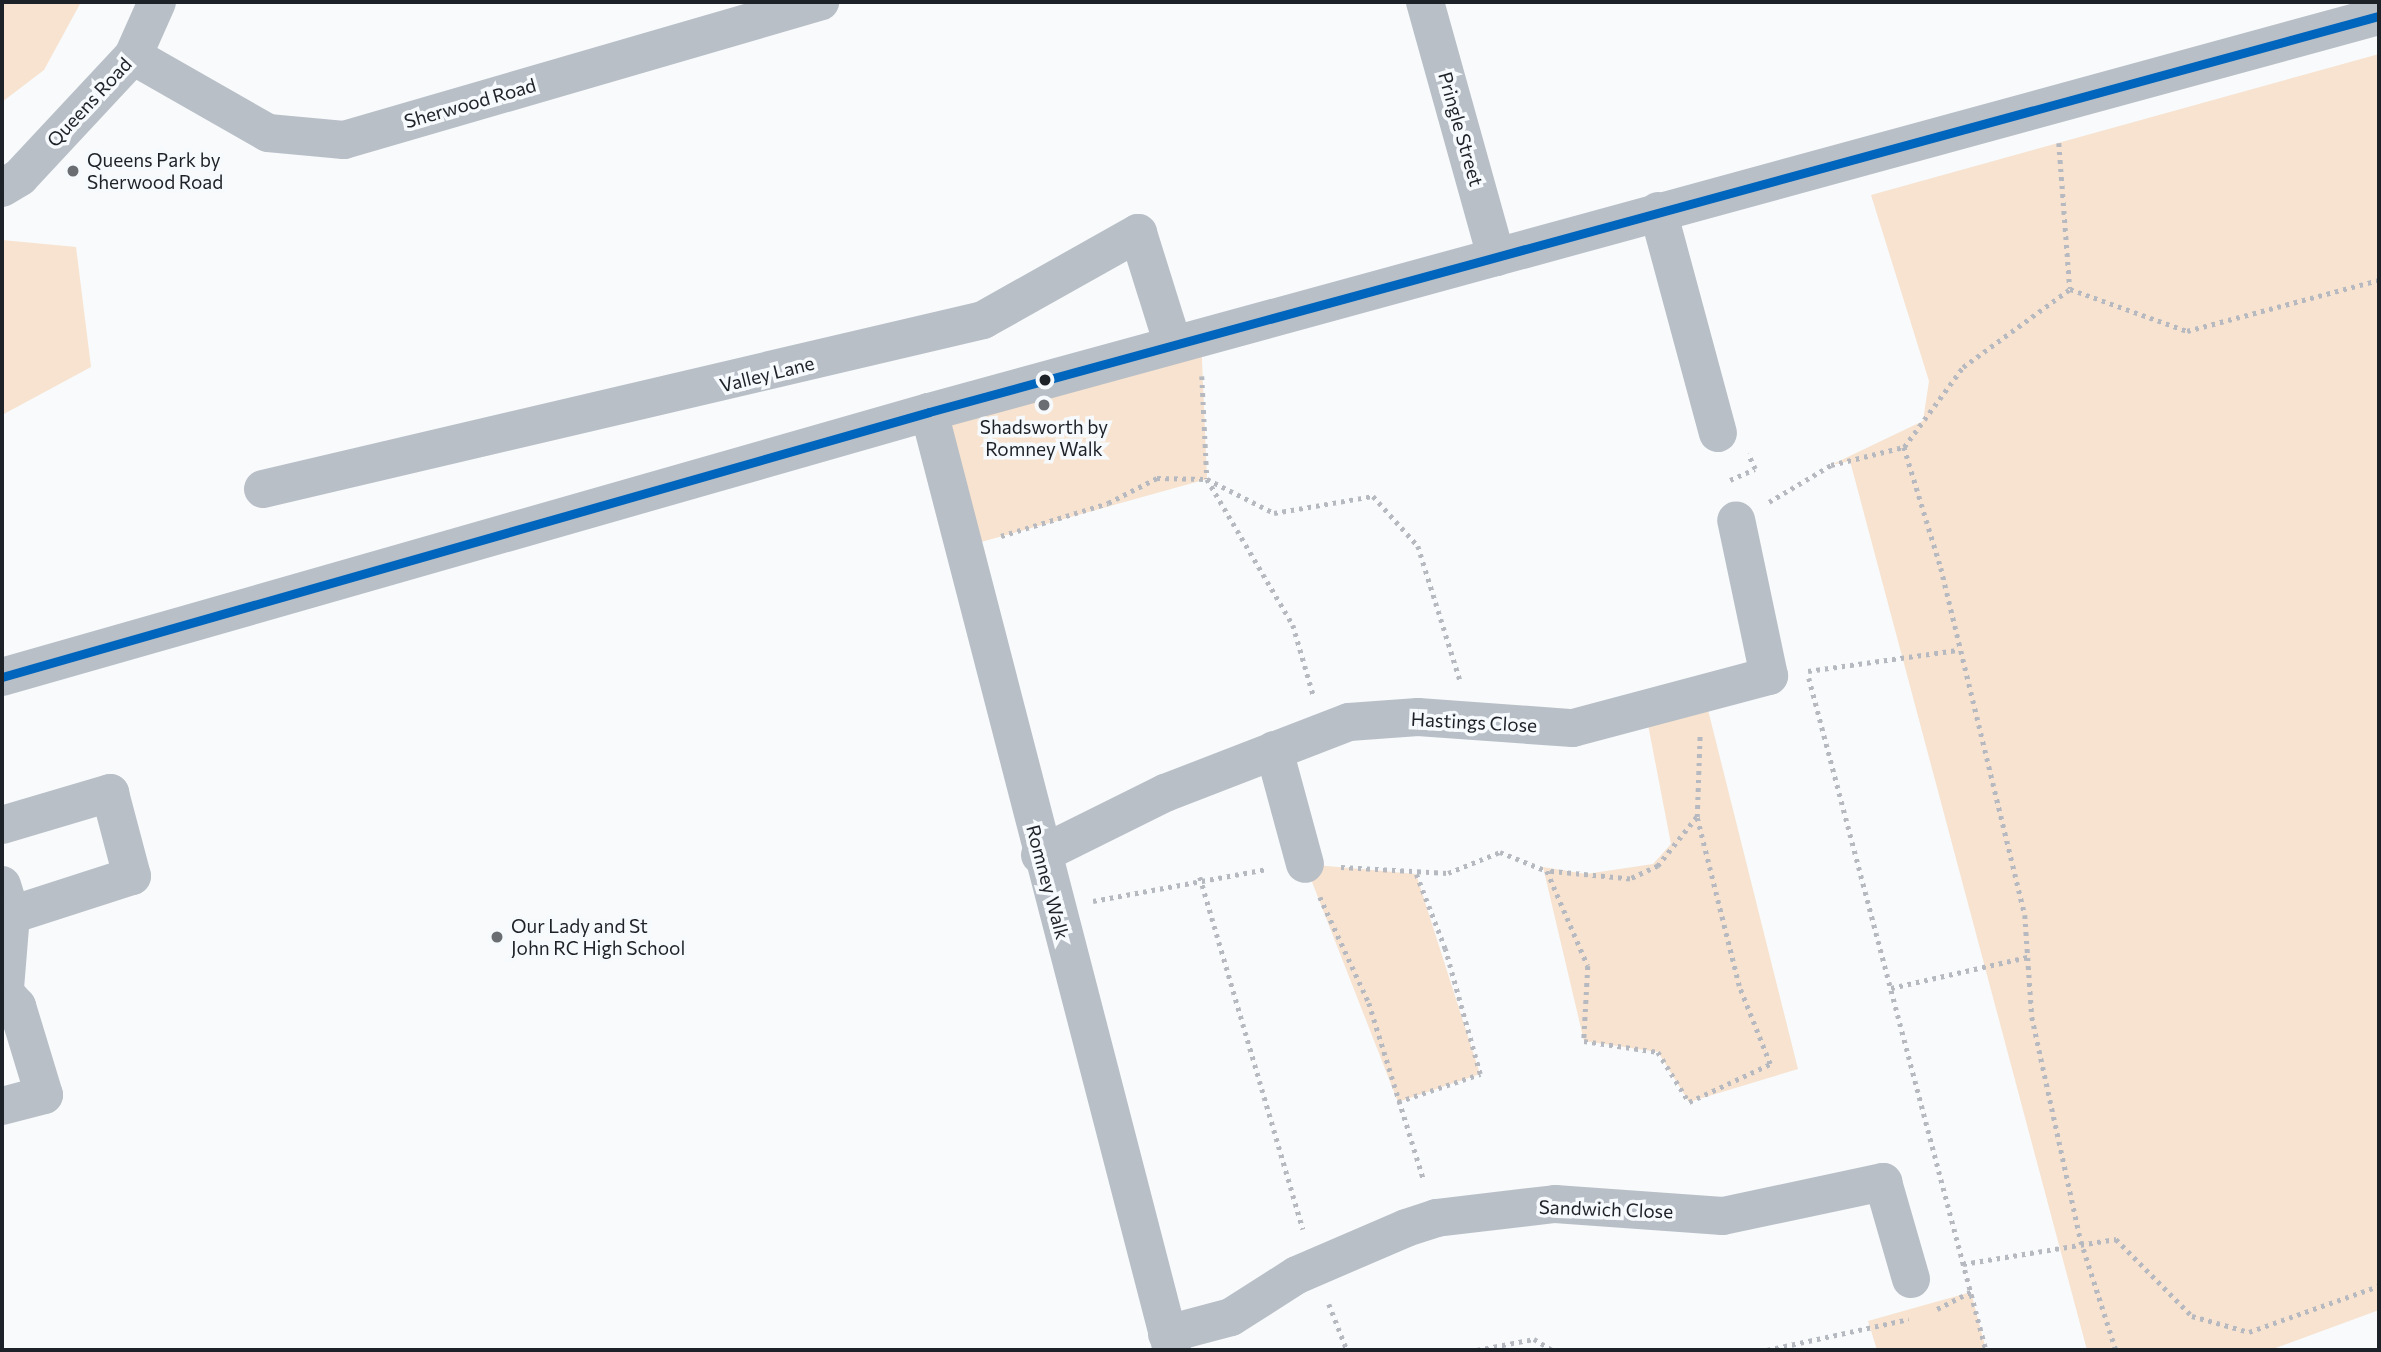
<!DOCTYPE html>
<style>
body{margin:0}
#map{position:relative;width:2381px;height:1352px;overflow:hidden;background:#f8fafc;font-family:Commissioner,sans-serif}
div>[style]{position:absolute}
.green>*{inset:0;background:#f7e3cf}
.path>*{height:4.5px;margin-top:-2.25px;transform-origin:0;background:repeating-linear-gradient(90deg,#b6bac0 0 3.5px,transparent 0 8.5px)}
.minor>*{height:38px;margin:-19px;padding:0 19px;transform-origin:19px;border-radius:19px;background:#b8bfc7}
.bus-1>*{height:9px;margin:-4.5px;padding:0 4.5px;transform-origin:4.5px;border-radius:4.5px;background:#0065bd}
.dots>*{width:19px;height:19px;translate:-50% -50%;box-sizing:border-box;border:4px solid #f7fafd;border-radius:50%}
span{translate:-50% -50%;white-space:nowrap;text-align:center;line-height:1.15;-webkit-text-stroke:7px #f7fafd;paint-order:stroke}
.street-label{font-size:19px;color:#1d2228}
.poi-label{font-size:19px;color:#1d2228}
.left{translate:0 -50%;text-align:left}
.frame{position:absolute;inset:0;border:4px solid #1d2228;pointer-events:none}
</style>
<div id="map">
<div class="green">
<div style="clip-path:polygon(2px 2px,81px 2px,44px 70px,2px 102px)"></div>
<div style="clip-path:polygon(2379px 54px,2379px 1310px,2270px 1350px,2087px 1350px,1850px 461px,1831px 465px,1923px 421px,1929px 381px,1871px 195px)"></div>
<div style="clip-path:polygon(2px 240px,76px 247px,91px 367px,2px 415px)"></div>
<div style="clip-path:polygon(1201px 337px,1207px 479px,963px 547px,929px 412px)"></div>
<div style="clip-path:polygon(1704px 694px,1798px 1069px,1689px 1102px,1658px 1052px,1584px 1041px,1543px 867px,1586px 874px,1653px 864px,1671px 844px,1645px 709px)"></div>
<div style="clip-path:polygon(1305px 864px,1416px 874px,1480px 1074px,1398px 1102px)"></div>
<div style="clip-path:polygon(1971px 1292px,1986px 1350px,1877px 1350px,1868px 1321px)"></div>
</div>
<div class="path">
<div style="left:2059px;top:143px;width:146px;rotate:85.7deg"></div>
<div style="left:1202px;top:376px;width:103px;rotate:87.2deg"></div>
<div style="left:1207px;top:479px;width:169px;rotate:59.5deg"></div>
<div style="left:1293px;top:625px;width:72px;rotate:73.8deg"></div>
<div style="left:1904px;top:447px;width:127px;rotate:73deg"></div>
<div style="left:1941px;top:568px;width:357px;rotate:76.4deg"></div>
<div style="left:2025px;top:915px;width:102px;rotate:86.1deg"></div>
<div style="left:2032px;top:1017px;width:229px;rotate:77.7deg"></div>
<div style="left:2081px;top:1241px;width:114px;rotate:72.2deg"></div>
<div style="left:1730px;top:480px;width:27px;rotate:-24deg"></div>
<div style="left:1755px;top:469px;width:17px;rotate:-115deg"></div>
<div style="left:1769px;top:502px;width:72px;rotate:-30.8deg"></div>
<div style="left:1831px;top:465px;width:75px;rotate:-13.9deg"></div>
<div style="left:1904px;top:447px;width:99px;rotate:-53.6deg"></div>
<div style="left:1963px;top:367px;width:132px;rotate:-36.1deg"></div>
<div style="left:2070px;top:289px;width:124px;rotate:19.7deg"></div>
<div style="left:2187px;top:331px;width:199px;rotate:-14.9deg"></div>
<div style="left:1001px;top:536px;width:112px;rotate:-17.1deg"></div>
<div style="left:1108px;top:503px;width:55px;rotate:-27deg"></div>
<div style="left:1157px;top:478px;width:50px;rotate:1.1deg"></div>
<div style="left:1207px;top:479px;width:75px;rotate:26.9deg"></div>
<div style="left:1274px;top:513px;width:100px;rotate:-9.7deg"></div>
<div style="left:1373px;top:496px;width:67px;rotate:48deg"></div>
<div style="left:1418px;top:546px;width:144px;rotate:72.6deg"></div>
<div style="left:1808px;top:671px;width:151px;rotate:-8deg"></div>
<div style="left:1809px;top:678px;width:695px;rotate:75.24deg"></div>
<div style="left:1697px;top:817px;width:63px;rotate:128.5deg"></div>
<div style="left:1658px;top:866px;width:31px;rotate:155deg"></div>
<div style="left:1630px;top:879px;width:83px;rotate:-174.5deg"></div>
<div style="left:1547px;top:871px;width:103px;rotate:66.7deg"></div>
<div style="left:1588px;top:966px;width:75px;rotate:93.1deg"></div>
<div style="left:1584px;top:1041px;width:75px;rotate:8.5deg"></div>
<div style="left:1658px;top:1052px;width:59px;rotate:58.2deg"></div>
<div style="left:1689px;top:1102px;width:89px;rotate:-25.1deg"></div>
<div style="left:1770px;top:1064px;width:84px;rotate:-111.7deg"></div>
<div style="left:1739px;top:986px;width:174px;rotate:-104deg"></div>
<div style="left:1697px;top:817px;width:84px;rotate:-88deg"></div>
<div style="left:1341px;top:867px;width:107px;rotate:3.2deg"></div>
<div style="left:1448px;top:873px;width:56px;rotate:-22deg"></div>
<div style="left:1500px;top:852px;width:51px;rotate:22deg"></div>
<div style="left:1200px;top:877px;width:367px;rotate:73.7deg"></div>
<div style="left:1320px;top:897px;width:117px;rotate:65.2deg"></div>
<div style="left:1369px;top:1003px;width:186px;rotate:72.8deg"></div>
<div style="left:1093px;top:901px;width:177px;rotate:-10.4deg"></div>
<div style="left:1891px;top:988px;width:140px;rotate:-12.8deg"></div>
<div style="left:1398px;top:1102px;width:87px;rotate:-18.9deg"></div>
<div style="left:1480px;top:1074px;width:130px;rotate:-105.6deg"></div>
<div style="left:1445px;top:949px;width:80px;rotate:-111.1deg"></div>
<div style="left:1963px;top:1264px;width:155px;rotate:-9.3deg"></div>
<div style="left:2116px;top:1239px;width:108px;rotate:45.4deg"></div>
<div style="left:2192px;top:1316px;width:59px;rotate:15.7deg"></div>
<div style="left:2249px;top:1332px;width:138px;rotate:-19.5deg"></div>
<div style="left:1329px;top:1304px;width:49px;rotate:68.6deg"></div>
<div style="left:1937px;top:1309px;width:38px;rotate:-27deg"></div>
<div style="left:1477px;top:1350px;width:58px;rotate:-10.9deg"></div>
<div style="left:1534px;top:1339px;width:21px;rotate:31deg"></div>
<div style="left:1767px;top:1350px;width:145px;rotate:-12.3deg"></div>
</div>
<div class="minor">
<div style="left:1425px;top:2px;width:265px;rotate:74.4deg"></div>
<div style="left:133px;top:56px;width:155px;rotate:29.7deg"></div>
<div style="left:268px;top:133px;width:76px;rotate:5.3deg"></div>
<div style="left:344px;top:140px;width:496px;rotate:-16.2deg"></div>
<div style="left:2px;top:188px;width:21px;rotate:-31deg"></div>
<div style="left:20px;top:177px;width:166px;rotate:-47deg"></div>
<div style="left:133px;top:56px;width:59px;rotate:-66deg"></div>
<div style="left:1658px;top:211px;width:230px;rotate:74.9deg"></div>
<div style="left:929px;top:412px;width:969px;rotate:75.48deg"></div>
<div style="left:263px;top:489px;width:740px;rotate:-13.21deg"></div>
<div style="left:983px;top:320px;width:178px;rotate:-29.3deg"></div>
<div style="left:1138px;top:233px;width:117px;rotate:72.6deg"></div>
<div style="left:2px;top:677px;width:964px;rotate:-15.95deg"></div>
<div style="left:929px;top:412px;width:1503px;rotate:-15.28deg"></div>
<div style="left:1274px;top:750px;width:118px;rotate:74.8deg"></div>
<div style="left:2px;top:825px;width:113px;rotate:-16.5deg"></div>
<div style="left:110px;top:793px;width:86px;rotate:75.2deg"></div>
<div style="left:132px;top:876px;width:127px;rotate:162.1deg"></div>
<div style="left:1040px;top:855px;width:140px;rotate:-26.4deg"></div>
<div style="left:1165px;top:793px;width:197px;rotate:-21.1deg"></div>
<div style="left:1349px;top:722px;width:69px;rotate:-4.1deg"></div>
<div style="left:1418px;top:717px;width:155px;rotate:4.1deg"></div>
<div style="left:1573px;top:728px;width:203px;rotate:-14.9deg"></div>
<div style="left:1769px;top:676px;width:159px;rotate:-101.9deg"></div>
<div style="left:2px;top:885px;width:31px;rotate:73deg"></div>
<div style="left:11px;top:915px;width:73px;rotate:94.7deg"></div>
<div style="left:2px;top:990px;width:22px;rotate:47deg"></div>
<div style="left:17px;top:1006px;width:93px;rotate:73.1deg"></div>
<div style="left:44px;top:1095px;width:43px;rotate:165.3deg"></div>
<div style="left:1167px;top:1334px;width:66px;rotate:-14.9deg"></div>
<div style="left:1231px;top:1317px;width:78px;rotate:-32.5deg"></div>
<div style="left:1297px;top:1275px;width:119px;rotate:-23.3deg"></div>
<div style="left:1406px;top:1228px;width:32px;rotate:-18deg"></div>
<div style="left:1436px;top:1218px;width:120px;rotate:-6.7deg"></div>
<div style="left:1555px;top:1204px;width:168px;rotate:4.1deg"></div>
<div style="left:1723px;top:1216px;width:164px;rotate:-12deg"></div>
<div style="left:1883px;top:1182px;width:101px;rotate:73.9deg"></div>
</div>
<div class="bus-1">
<div style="left:2px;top:677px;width:964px;rotate:-15.95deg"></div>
<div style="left:929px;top:412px;width:1503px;rotate:-15.28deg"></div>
</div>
<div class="dots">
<div style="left:73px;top:171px;background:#6a6e72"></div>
<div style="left:1045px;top:380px;background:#1d2228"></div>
<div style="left:1044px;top:405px;background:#6a6e72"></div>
<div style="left:497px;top:937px;background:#6a6e72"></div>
</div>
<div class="street-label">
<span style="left:89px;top:102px;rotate:-47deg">Queens Road</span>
<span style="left:470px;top:103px;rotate:-16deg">Sherwood Road</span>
<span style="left:1461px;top:129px;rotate:74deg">Pringle Street</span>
<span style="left:767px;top:374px;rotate:-14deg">Valley Lane</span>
<span style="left:1474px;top:722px;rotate:3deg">Hastings Close</span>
<span style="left:1048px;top:882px;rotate:75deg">Romney Walk</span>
<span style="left:1606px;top:1209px;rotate:2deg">Sandwich Close</span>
</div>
<div class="poi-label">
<span class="left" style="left:87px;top:171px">Queens Park by<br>Sherwood Road</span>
<span style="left:1044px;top:438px">Shadsworth by<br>Romney Walk</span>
<span class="left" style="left:511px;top:937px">Our Lady and St<br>John RC High School</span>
</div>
<div class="frame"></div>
</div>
